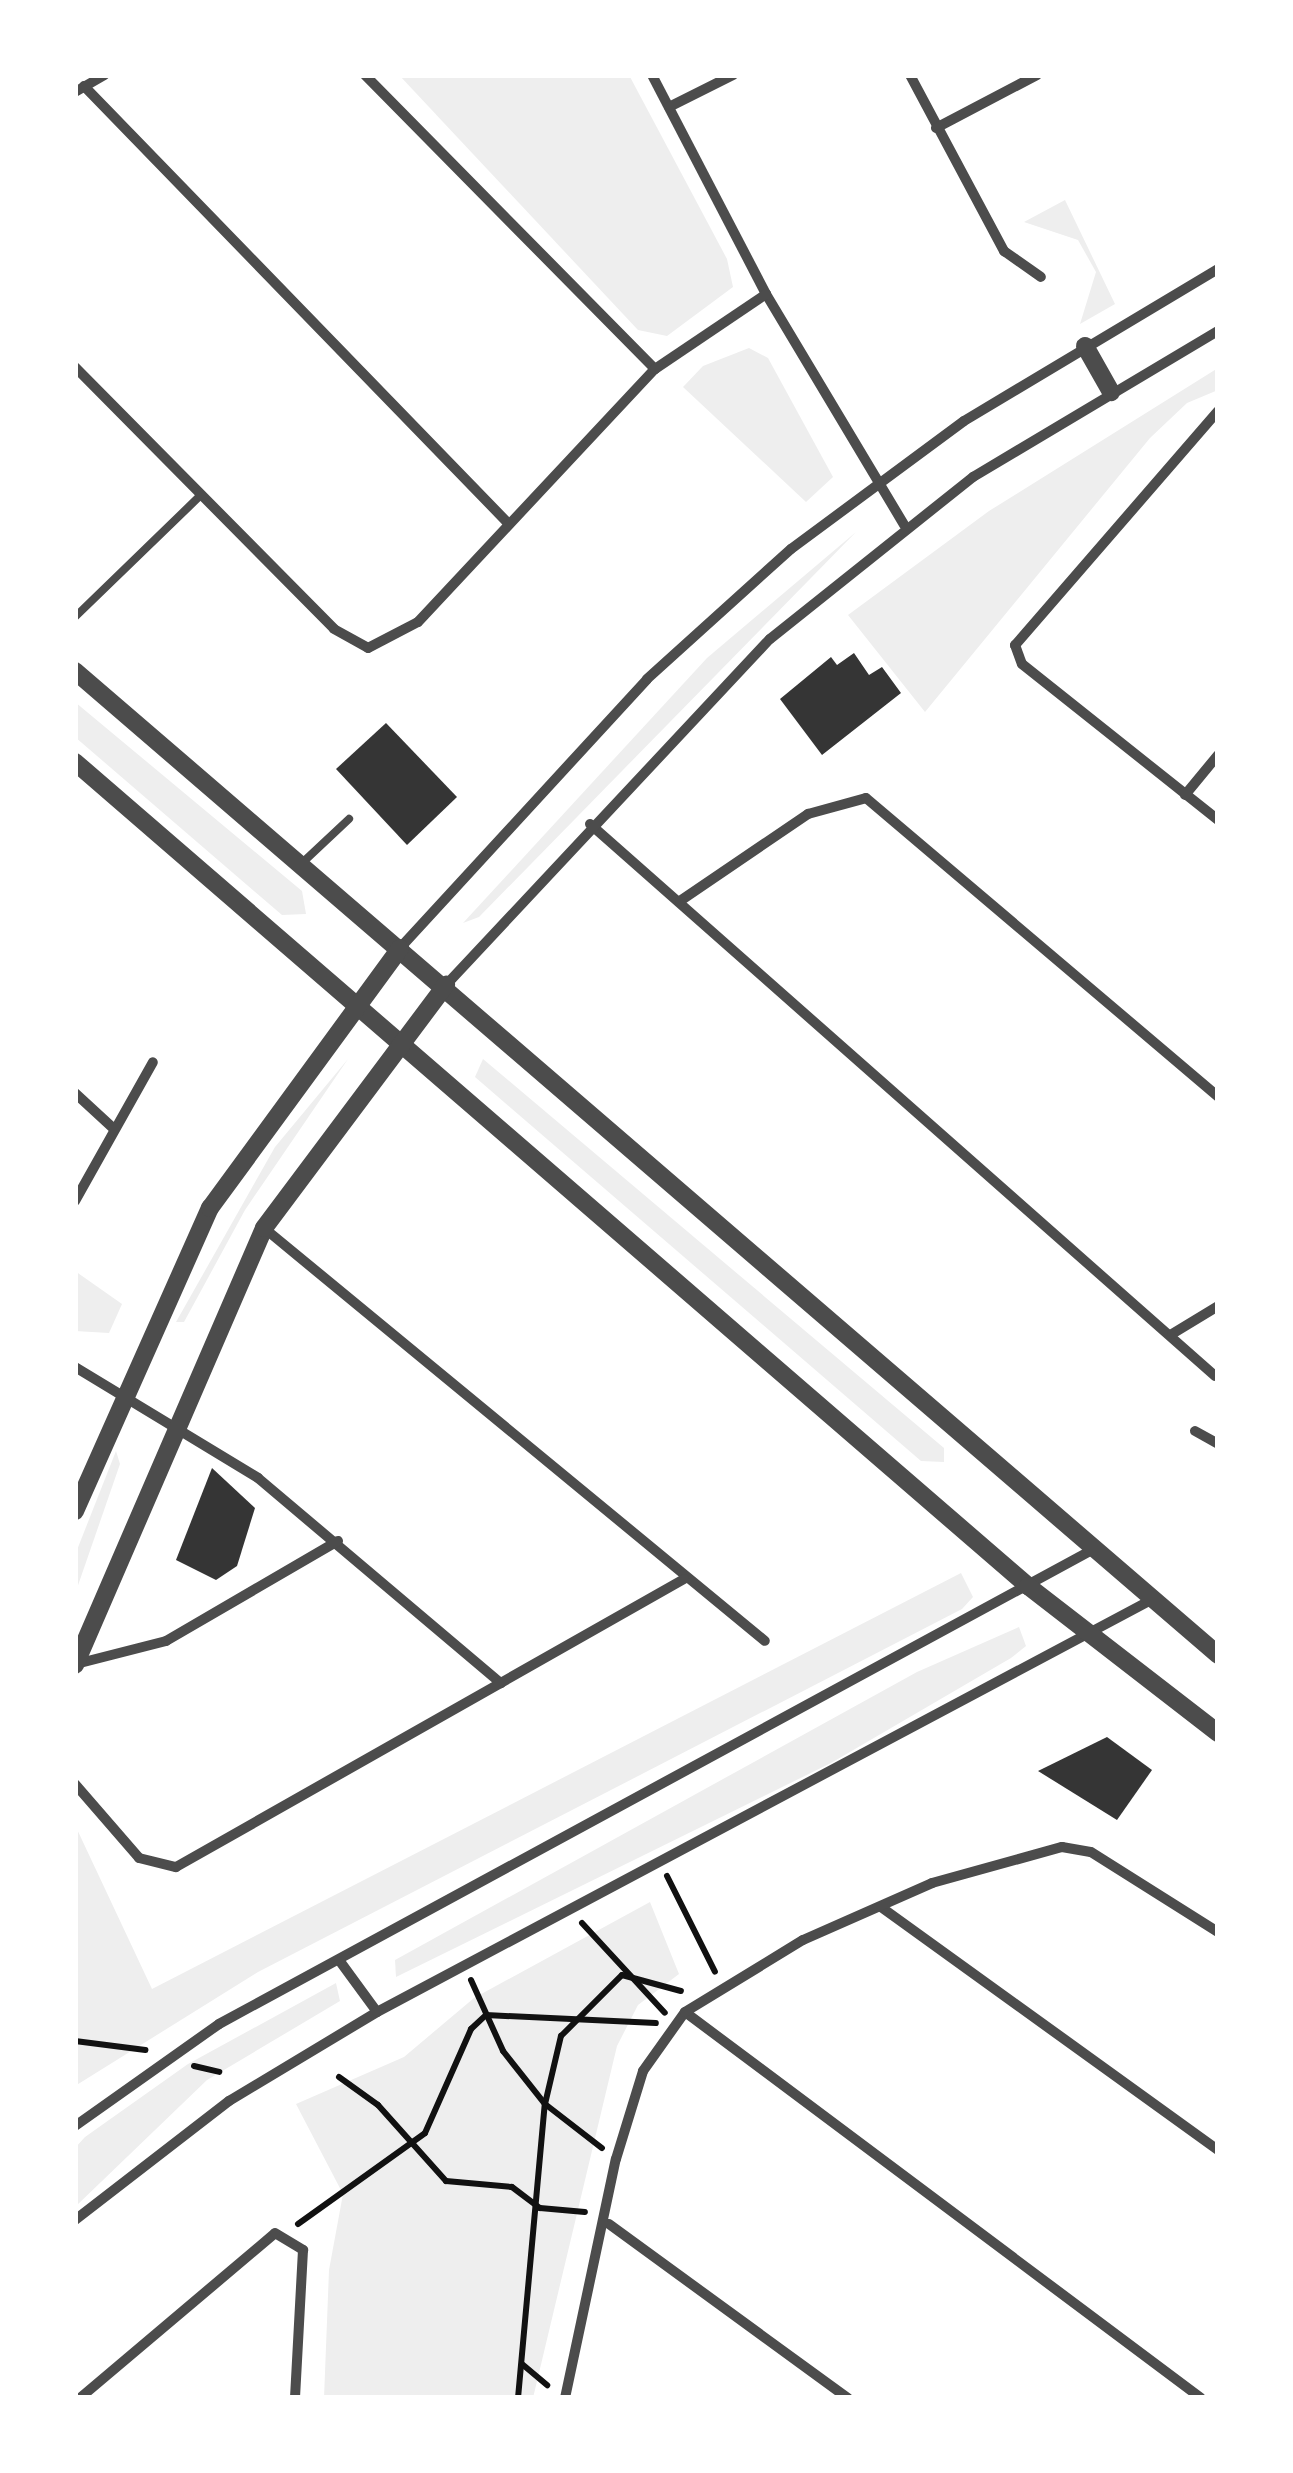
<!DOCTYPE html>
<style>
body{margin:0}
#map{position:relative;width:1293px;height:2473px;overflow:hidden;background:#fff;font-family:"Open Sans",sans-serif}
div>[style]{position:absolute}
.green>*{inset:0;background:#eee}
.building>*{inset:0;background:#353535}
.path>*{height:6px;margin:-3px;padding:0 3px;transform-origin:3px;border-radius:3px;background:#111}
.service>*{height:8px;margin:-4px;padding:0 4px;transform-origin:4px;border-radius:4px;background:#4c4c4c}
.minor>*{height:10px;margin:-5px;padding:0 5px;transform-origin:5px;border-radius:5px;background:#4c4c4c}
.tertiary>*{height:18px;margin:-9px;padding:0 9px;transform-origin:9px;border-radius:9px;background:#4c4c4c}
span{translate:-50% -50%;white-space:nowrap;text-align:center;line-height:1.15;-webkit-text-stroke:10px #fff;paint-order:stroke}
.frame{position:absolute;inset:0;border:78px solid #fff;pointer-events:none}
</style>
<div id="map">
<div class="green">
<div style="clip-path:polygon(399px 75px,629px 75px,727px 259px,733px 287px,667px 336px,638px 330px)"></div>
<div style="clip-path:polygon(1065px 200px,1115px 304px,1080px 324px,1096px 272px,1078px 240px,1024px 222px)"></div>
<div style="clip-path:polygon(749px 348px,768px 358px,833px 477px,806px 502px,683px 387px,703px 366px)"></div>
<div style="clip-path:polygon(1218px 368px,1218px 390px,1187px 403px,1150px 438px,925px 712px,848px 615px,989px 511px)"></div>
<div style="clip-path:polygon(856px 532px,479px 917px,463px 923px,707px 658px)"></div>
<div style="clip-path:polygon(75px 702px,302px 891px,306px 914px,282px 915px,75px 737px)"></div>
<div style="clip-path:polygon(348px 1059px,245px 1210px,184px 1322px,176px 1322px,275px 1147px)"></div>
<div style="clip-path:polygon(483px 1059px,944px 1448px,944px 1462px,921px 1461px,475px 1077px)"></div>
<div style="clip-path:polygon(75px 1271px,122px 1304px,109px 1333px,75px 1331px)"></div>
<div style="clip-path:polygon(116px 1451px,120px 1464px,75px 1594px,75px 1555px)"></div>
<div style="clip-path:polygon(961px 1573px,973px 1597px,962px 1609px,258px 1972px,75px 2086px,75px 1825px,152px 1989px)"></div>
<div style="clip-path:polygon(1019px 1627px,1026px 1646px,1011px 1658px,831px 1763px,396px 1977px,395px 1960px,917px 1672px)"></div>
<div style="clip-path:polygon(650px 1902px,679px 1974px,638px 2005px,617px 2046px,533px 2398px,324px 2398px,329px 2270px,343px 2194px,296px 2104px,404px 2057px,474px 1998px)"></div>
<div style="clip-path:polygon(336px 1983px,340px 2001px,207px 2080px,75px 2207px,75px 2148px,85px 2137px,188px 2064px)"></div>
</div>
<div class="building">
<div style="clip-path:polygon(854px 653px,869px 675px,882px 667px,901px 693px,822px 755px,780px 699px,831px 657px,837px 665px)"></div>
<div style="clip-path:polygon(386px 723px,457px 797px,407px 845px,336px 769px)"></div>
<div style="clip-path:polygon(212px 1468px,255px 1508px,237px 1566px,216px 1580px,176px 1560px)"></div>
<div style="clip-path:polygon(1107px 1737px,1152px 1770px,1117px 1820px,1038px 1771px)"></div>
</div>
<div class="path">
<div style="left:667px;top:1876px;width:107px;rotate:63.4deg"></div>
<div style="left:582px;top:1923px;width:122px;rotate:47.3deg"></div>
<div style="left:471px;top:1980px;width:78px;rotate:65.7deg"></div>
<div style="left:503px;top:2051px;width:68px;rotate:51.6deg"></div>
<div style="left:545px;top:2104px;width:72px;rotate:37.7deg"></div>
<div style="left:75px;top:2041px;width:71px;rotate:7.3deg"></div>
<div style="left:194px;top:2066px;width:26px;rotate:13deg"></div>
<div style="left:339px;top:2077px;width:48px;rotate:35.7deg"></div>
<div style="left:378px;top:2105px;width:102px;rotate:48.2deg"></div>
<div style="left:446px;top:2181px;width:66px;rotate:5.2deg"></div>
<div style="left:512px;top:2187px;width:35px;rotate:37deg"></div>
<div style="left:540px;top:2208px;width:45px;rotate:5.1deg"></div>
<div style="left:298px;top:2224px;width:156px;rotate:-35.6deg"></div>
<div style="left:425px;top:2133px;width:114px;rotate:-66.1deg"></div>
<div style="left:471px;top:2029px;width:21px;rotate:-43deg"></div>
<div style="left:486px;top:2015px;width:170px;rotate:2.7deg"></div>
<div style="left:522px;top:2364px;width:33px;rotate:40deg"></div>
<div style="left:518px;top:2398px;width:295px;rotate:-84.8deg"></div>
<div style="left:545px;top:2104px;width:70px;rotate:-76.8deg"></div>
<div style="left:561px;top:2036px;width:86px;rotate:-45deg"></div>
<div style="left:622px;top:1975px;width:61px;rotate:15.2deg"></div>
</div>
<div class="service">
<div style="left:75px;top:617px;width:175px;rotate:-44.1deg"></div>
<div style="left:301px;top:864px;width:66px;rotate:-43.2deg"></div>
</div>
<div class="minor">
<div style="left:365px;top:75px;width:413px;rotate:45.4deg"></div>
<div style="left:652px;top:75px;width:247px;rotate:62.5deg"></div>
<div style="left:766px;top:294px;width:269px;rotate:59.1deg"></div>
<div style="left:910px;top:75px;width:200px;rotate:61.9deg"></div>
<div style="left:1004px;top:251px;width:45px;rotate:35.1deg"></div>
<div style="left:84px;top:86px;width:607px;rotate:45.87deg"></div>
<div style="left:75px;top:92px;width:34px;rotate:-30deg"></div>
<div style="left:669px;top:107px;width:72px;rotate:-26.6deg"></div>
<div style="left:936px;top:128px;width:114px;rotate:-27.7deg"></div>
<div style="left:75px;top:367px;width:368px;rotate:45.3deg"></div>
<div style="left:334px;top:629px;width:39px;rotate:29deg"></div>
<div style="left:368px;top:648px;width:56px;rotate:-27.5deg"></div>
<div style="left:418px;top:622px;width:347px;rotate:-46.9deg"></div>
<div style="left:655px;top:369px;width:134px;rotate:-34deg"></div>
<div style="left:1218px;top:411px;width:310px;rotate:130.9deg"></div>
<div style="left:1015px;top:645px;width:20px;rotate:70deg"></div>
<div style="left:1022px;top:664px;width:251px;rotate:38.5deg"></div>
<div style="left:1185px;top:795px;width:52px;rotate:-50.5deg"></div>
<div style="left:590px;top:824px;width:834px;rotate:41.45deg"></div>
<div style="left:680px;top:901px;width:155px;rotate:-34.2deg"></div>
<div style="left:808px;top:814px;width:60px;rotate:-15.4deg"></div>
<div style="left:866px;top:798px;width:462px;rotate:40.3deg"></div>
<div style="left:400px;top:948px;width:365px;rotate:-47.4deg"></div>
<div style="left:647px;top:679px;width:194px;rotate:-42.1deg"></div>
<div style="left:791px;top:549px;width:215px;rotate:-36.5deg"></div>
<div style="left:964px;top:421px;width:296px;rotate:-30.9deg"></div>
<div style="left:446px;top:985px;width:474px;rotate:-46.9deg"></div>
<div style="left:770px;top:639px;width:260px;rotate:-38.6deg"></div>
<div style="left:973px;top:477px;width:285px;rotate:-30.8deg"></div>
<div style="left:75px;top:1093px;width:52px;rotate:42.6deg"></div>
<div style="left:75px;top:1201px;width:159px;rotate:-60.7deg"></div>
<div style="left:264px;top:1228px;width:649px;rotate:39.5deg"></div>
<div style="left:1172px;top:1334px;width:54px;rotate:-31.3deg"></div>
<div style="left:75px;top:1367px;width:214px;rotate:31.2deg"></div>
<div style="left:258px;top:1478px;width:318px;rotate:40.2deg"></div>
<div style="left:1195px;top:1431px;width:26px;rotate:29deg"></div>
<div style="left:76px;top:1664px;width:93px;rotate:-14.3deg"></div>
<div style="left:166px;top:1641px;width:199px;rotate:-30.2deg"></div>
<div style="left:75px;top:1784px;width:98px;rotate:49.1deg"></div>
<div style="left:139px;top:1858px;width:38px;rotate:14deg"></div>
<div style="left:176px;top:1867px;width:584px;rotate:-29.55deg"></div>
<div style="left:881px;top:1907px;width:415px;rotate:35.8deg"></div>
<div style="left:339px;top:1960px;width:64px;rotate:53.8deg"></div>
<div style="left:685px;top:2012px;width:644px;rotate:36.8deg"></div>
<div style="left:75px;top:2126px;width:176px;rotate:-35.3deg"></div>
<div style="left:219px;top:2024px;width:991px;rotate:-28.5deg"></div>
<div style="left:75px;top:2220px;width:195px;rotate:-37.7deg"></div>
<div style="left:229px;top:2101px;width:173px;rotate:-31deg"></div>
<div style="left:377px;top:2012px;width:875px;rotate:-28.03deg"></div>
<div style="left:609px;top:2224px;width:296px;rotate:36.1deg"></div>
<div style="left:80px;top:2398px;width:255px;rotate:-40.2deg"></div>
<div style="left:275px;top:2233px;width:33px;rotate:31deg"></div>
<div style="left:303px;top:2250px;width:148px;rotate:93.1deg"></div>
<div style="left:565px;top:2398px;width:244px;rotate:-78deg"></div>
<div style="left:616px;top:2159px;width:92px;rotate:-72.9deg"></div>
<div style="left:643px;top:2071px;width:72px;rotate:-54.6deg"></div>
<div style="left:685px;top:2012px;width:138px;rotate:-31.4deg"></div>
<div style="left:803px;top:1940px;width:141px;rotate:-23.8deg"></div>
<div style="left:932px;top:1883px;width:135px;rotate:-15.5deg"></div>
<div style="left:1062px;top:1847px;width:29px;rotate:10deg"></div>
<div style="left:1091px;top:1852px;width:150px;rotate:32.2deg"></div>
</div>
<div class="tertiary">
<div style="left:1085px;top:346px;width:53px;rotate:60.5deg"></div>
<div style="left:75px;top:671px;width:1508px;rotate:40.72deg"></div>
<div style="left:75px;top:762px;width:1260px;rotate:40.85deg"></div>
<div style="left:1028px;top:1586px;width:240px;rotate:37.7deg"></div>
<div style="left:75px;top:1511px;width:332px;rotate:-66deg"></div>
<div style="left:210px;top:1208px;width:322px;rotate:-53.8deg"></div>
<div style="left:75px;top:1665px;width:476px;rotate:-66.6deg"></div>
<div style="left:264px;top:1228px;width:304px;rotate:-53.2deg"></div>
</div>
<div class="frame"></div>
</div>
